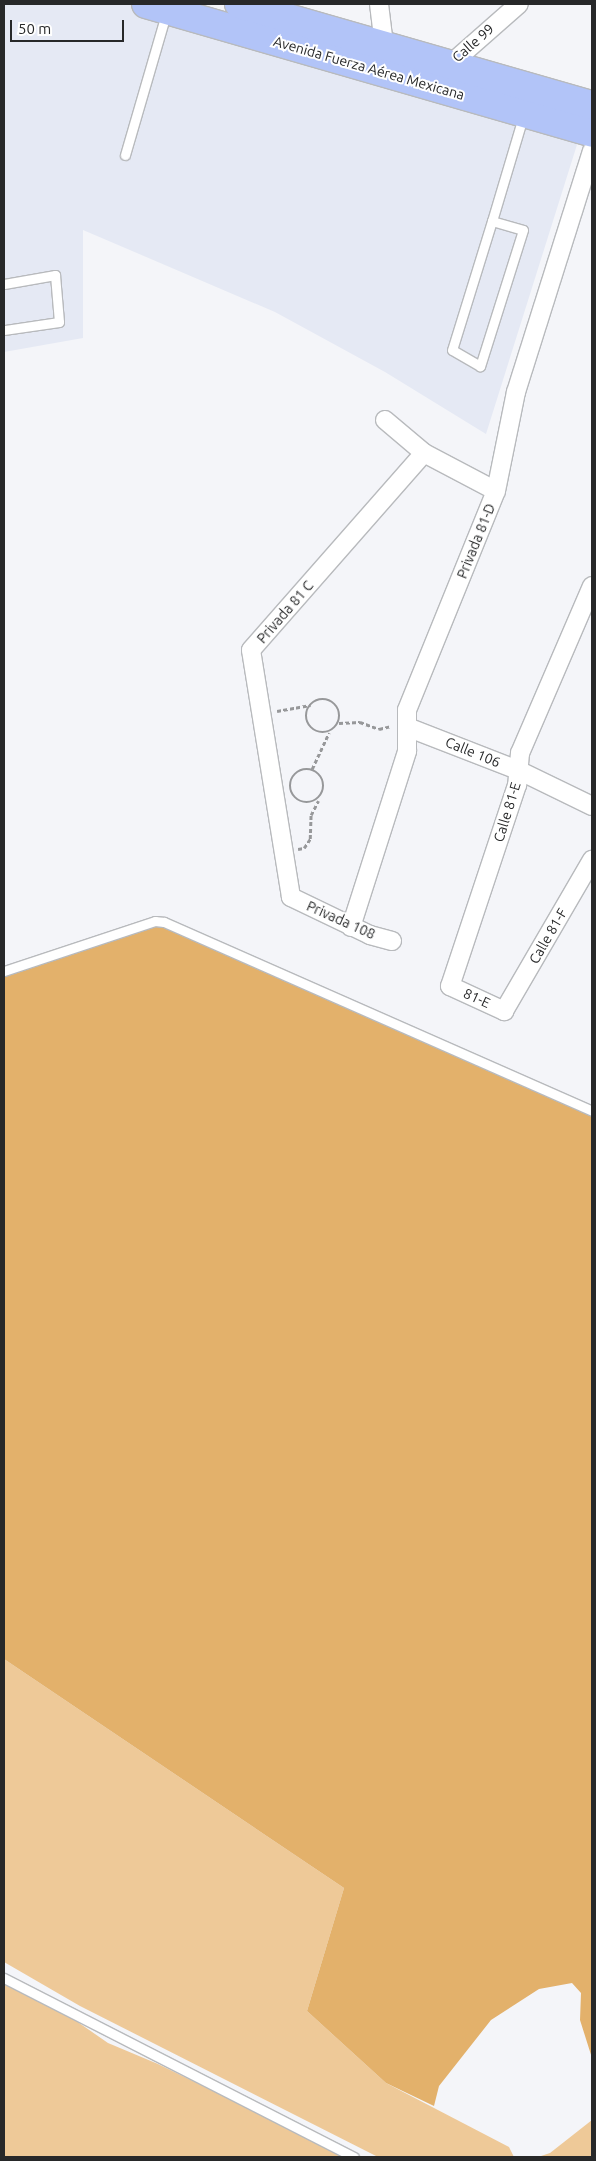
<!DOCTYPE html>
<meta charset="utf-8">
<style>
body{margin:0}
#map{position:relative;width:596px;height:2161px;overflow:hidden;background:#f4f5f9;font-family:Ubuntu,sans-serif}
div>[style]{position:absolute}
.built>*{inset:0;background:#e5e9f4}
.green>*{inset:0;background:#eec998}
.forest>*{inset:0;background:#e3b16b}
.path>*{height:2.5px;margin-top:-1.25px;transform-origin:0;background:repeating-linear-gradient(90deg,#97989a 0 4px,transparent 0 6.5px)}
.path>.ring{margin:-1.25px;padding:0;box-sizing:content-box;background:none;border:2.5px solid #97989a;border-radius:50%}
.roads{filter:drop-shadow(1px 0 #b8babd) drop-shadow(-1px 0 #b8babd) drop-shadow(0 1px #b8babd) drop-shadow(0 -1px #b8babd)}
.lane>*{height:9px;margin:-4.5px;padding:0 4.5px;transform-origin:4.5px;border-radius:4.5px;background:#fff}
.street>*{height:18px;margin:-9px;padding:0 9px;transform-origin:9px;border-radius:9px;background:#fff}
.primary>*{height:28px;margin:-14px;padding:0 14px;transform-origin:14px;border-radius:14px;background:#b2c4f8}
span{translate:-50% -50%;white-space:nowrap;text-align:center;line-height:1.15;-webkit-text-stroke:4px #fff;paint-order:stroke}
.street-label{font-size:14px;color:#272829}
.frame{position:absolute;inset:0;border:5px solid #272829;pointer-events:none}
.scale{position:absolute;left:10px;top:20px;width:114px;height:22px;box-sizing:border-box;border:2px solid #272829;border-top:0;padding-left:6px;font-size:15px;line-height:18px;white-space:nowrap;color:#272829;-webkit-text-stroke:4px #fff;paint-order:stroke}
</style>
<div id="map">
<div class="built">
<div style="clip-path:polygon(4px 4px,132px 4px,581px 132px,486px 434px,385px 372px,275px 312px,83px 230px,83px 338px,4px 352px)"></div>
</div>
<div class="green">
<div style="clip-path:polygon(4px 1659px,344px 1888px,307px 2011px,386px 2083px,509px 2147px,514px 2157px,378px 2157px,80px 2006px,4px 1962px)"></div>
<div style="clip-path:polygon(4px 1980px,69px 2016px,108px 2043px,158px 2064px,348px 2157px,4px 2157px)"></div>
<div style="clip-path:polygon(592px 2120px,592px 2157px,538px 2157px,550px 2153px)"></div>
</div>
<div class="forest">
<div style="clip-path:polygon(156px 922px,592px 1114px,592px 2058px,580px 2020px,581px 1993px,572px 1983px,539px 1989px,491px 2020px,439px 2086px,434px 2106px,386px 2083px,307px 2011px,344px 1888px,4px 1659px,4px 974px)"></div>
</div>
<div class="path">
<div class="ring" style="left:306px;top:699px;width:31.5px;height:31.5px"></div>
<div style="left:277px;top:711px;width:34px;rotate:-10deg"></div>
<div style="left:339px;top:723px;width:21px;rotate:-3deg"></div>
<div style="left:360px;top:722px;width:20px;rotate:20deg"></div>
<div style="left:379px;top:729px;width:12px;rotate:-14deg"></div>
<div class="ring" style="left:290px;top:769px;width:31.5px;height:31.5px"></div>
<div style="left:312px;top:769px;width:40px;rotate:-65deg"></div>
<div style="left:298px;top:849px;width:6px;rotate:-9deg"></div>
<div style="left:304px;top:848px;width:11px;rotate:-56deg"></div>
<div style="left:310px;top:839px;width:24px;rotate:-88deg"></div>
<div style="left:311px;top:815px;width:16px;rotate:-63deg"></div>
</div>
<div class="roads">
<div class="lane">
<div style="left:125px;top:155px;width:147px;rotate:-73.8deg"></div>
<div style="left:492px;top:221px;width:32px;rotate:16deg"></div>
<div style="left:523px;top:230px;width:143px;rotate:107.5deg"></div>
<div style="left:480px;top:366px;width:32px;rotate:-150deg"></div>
<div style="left:452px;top:350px;width:135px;rotate:-72.8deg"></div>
<div style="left:492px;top:221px;width:109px;rotate:-73.4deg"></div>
<div style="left:4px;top:284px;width:52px;rotate:-10deg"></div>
<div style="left:55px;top:275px;width:47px;rotate:85.1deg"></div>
<div style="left:59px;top:322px;width:56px;rotate:171.7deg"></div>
<div style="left:4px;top:971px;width:159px;rotate:-18.3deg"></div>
<div style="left:155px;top:921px;width:9px;rotate:6deg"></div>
<div style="left:164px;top:922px;width:468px;rotate:23.8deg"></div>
<div style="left:4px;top:1978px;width:393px;rotate:27.1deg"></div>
</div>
<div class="street">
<div style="left:379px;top:4px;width:49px;rotate:83deg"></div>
<div style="left:445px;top:69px;width:98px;rotate:-41.3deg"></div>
<div style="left:385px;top:420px;width:51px;rotate:40.2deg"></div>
<div style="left:424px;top:453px;width:81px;rotate:27.8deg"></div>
<div style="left:592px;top:586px;width:182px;rotate:113.3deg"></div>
<div style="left:520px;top:753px;width:32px;rotate:95deg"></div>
<div style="left:517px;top:785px;width:212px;rotate:108.4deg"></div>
<div style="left:450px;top:986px;width:60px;rotate:24.8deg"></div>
<div style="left:504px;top:1011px;width:175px;rotate:-59.8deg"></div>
<div style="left:407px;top:727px;width:119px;rotate:21.2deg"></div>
<div style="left:518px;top:770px;width:82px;rotate:25.9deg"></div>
<div style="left:351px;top:927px;width:185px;rotate:-72.3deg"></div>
<div style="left:407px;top:751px;width:41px;rotate:-90deg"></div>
<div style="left:407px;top:710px;width:236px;rotate:-67.9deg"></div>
<div style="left:496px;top:491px;width:101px;rotate:-78.6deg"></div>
<div style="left:516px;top:392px;width:253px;rotate:-72.5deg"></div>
<div style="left:392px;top:941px;width:23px;rotate:-165deg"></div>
<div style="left:370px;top:935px;width:88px;rotate:-154.3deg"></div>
<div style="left:291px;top:897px;width:250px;rotate:-99.2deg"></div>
<div style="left:251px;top:650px;width:262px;rotate:-48.7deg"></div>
</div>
<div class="primary">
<div style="left:146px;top:4px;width:464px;rotate:16.1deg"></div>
<div style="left:239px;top:4px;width:367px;rotate:16deg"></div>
</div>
</div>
<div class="street-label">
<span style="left:473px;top:43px;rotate:-41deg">Calle 99</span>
<span style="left:369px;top:68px;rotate:16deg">Avenida Fuerza Aérea Mexicana</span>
<span style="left:476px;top:541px;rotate:-68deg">Privada 81-D</span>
<span style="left:285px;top:612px;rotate:-49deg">Privada 81 C</span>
<span style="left:473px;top:752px;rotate:22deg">Calle 106</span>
<span style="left:507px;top:812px;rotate:-73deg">Calle 81-E</span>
<span style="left:341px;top:920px;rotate:24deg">Privada 108</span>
<span style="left:548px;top:936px;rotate:-60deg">Calle 81-F</span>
<span style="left:477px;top:998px;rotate:25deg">81-E</span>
</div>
<div class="frame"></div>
<div class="scale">50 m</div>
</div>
